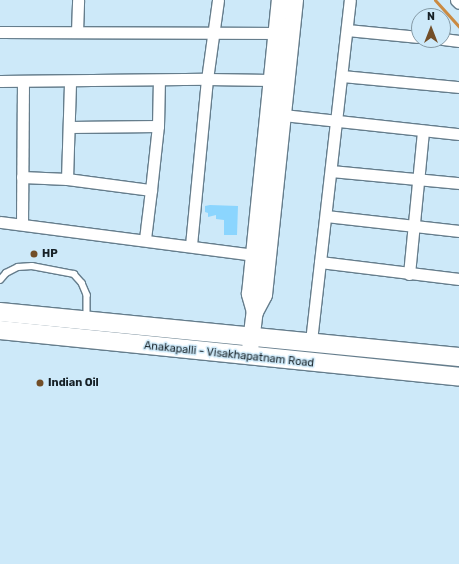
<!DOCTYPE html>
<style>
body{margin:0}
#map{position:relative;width:459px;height:564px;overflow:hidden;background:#cde9f9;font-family:Rubik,sans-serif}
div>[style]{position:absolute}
.stream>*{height:3px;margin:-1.5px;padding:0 1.5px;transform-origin:1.5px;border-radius:1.5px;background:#ca8a42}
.building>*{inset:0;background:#8bd5fe}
.roads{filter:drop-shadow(1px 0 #657d8c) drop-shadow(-1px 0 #657d8c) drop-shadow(0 1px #657d8c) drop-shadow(0 -1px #657d8c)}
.lane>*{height:5.5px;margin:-2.75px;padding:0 2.75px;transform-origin:2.75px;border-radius:2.75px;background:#fff}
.street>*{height:11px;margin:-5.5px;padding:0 5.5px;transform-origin:5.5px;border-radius:5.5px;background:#fff}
.secondary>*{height:16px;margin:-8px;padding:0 8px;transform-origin:8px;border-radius:8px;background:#fff}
.primary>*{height:18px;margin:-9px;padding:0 9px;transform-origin:9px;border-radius:9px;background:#fff}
.dots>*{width:11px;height:11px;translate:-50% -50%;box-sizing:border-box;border:2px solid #cde9f9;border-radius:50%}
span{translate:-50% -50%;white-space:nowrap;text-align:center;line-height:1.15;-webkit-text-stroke:3px #cde9f9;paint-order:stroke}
.poi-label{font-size:11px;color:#162026;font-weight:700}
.left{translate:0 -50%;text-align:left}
.street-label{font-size:11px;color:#162026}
.north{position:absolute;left:411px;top:8px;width:40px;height:40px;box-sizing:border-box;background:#cde9f9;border:1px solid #8499a5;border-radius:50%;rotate:0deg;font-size:11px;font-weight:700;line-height:16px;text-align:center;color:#162026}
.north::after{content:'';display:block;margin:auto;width:14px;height:18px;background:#724e28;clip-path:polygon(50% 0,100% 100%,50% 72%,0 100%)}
</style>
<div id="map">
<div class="stream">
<div style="left:435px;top:0;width:36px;rotate:48deg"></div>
</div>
<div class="building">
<div style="clip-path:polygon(210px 205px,238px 206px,237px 235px,224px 235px,224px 220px,216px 219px,216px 215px,208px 217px,208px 213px,205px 212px,205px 206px)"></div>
</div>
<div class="roads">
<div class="lane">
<div style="left:0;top:280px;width:9px;rotate:-49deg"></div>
<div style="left:6px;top:273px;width:13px;rotate:-27deg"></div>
<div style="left:18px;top:267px;width:14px;rotate:-4deg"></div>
<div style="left:32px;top:266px;width:43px;rotate:10.8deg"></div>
<div style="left:74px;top:274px;width:12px;rotate:48deg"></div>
<div style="left:82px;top:283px;width:13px;rotate:67deg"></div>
<div style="left:87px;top:295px;width:23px;rotate:90deg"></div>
</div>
<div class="street">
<div style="left:218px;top:0;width:80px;rotate:97.9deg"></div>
<div style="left:207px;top:79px;width:64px;rotate:0.9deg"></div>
<div style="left:456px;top:0;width:4px;rotate:45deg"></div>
<div style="left:347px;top:30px;width:72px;rotate:5.6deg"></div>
<div style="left:0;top:32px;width:283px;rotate:0.2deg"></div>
<div style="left:77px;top:32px;width:32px;rotate:-88deg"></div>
<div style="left:443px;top:39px;width:16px;rotate:7deg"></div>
<div style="left:342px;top:76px;width:118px;rotate:5.4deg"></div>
<div style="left:0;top:81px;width:207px;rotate:-0.6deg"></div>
<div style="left:207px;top:79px;width:167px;rotate:95.5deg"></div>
<div style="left:283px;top:115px;width:177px;rotate:6.2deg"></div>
<div style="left:69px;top:127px;width:89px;rotate:-0.6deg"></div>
<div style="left:331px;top:171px;width:129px;rotate:5.4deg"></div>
<div style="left:22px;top:177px;width:45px;rotate:2.5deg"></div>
<div style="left:67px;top:179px;width:85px;rotate:7.5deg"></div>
<div style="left:151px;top:190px;width:49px;rotate:97deg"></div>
<div style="left:67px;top:179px;width:98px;rotate:-88.2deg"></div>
<div style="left:151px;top:190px;width:64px;rotate:-83.8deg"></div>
<div style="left:158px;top:126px;width:46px;rotate:-88.8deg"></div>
<div style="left:326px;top:216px;width:134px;rotate:6.4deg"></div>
<div style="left:0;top:222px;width:255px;rotate:7.4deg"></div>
<div style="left:22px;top:224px;width:143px;rotate:-89.6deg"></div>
<div style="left:320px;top:262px;width:140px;rotate:7deg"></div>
<div style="left:409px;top:274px;width:144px;rotate:-84.4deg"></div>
<div style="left:311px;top:341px;width:343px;rotate:-83.5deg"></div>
</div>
<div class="secondary">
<div style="left:255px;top:312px;width:19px;rotate:-62deg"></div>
<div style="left:264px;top:295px;width:297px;rotate:-84deg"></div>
<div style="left:250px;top:350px;width:38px;rotate:-83deg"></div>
<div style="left:255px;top:312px;width:19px;rotate:-106deg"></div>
<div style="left:250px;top:294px;width:296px;rotate:-84.2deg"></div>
</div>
<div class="primary">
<div style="left:0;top:312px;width:461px;rotate:5.6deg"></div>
<div style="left:0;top:330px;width:461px;rotate:5.8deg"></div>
</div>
</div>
<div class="dots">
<div style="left:34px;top:254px;background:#724e28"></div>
<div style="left:40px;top:383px;background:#724e28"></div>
</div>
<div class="poi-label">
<span class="left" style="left:42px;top:254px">HP</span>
<span class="left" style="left:48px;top:383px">Indian Oil</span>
</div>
<div class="street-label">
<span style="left:229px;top:355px;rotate:6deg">Anakapalli - Visakhapatnam Road</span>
</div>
<div class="north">N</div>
</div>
